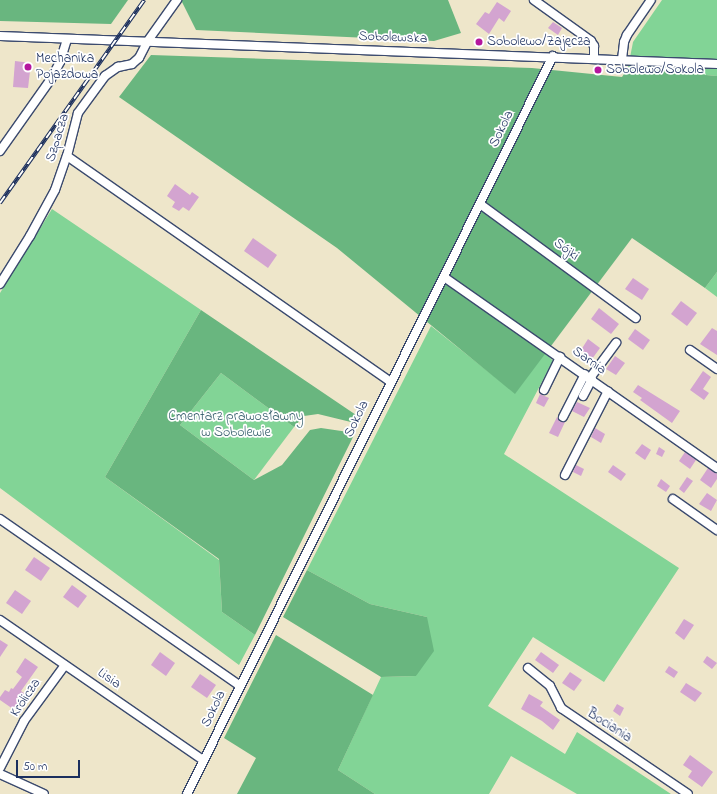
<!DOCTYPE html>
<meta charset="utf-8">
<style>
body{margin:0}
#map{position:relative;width:717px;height:794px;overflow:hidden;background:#eee6ca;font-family:"Indie Flower",sans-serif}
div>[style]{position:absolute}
.green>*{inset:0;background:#82d496}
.forest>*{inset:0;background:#69b67f}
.building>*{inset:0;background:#d3a4d0}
.roads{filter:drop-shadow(1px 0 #3b4a6e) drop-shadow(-1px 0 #3b4a6e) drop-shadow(0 1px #3b4a6e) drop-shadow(0 -1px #3b4a6e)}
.minor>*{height:8px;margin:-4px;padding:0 4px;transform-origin:4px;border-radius:4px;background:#fff}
.rail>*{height:4px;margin-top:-2px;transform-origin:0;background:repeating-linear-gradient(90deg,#fff 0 8px,#1b2f5e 0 16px);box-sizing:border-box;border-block:1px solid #1b2f5e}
.dots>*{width:11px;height:11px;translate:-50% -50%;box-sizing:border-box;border:2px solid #fff;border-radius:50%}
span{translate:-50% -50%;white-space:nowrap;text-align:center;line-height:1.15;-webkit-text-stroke:3.5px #fff;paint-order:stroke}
.street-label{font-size:14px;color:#1b2f5e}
.poi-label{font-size:14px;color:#1b2f5e}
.left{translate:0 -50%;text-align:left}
.park-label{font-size:14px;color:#3a616f}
.scale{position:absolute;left:16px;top:760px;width:64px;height:18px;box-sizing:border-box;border:2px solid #1b2f5e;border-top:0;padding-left:5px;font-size:12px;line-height:14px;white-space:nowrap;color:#1b2f5e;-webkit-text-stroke:3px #fff;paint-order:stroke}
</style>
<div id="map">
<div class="green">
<div style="clip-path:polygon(662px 0,717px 0,717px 76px,628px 68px,633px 42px)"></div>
<div style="clip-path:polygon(52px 209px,201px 310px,105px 477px,219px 560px,222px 612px,255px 635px,239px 665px,0 488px,0 293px)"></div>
<div style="clip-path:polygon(717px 272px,717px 297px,705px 288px)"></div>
<div style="clip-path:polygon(431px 326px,515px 393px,545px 352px,553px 361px,504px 454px,679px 568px,604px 682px,533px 637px,488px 706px,565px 754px,577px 732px,671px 794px,577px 794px,511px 756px,489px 794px,375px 794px,338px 770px,381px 677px,416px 676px,427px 617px,370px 604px,307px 570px)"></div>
<div style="clip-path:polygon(221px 373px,294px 427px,254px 480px,180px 425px)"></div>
</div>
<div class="forest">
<div style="clip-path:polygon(0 0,128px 0,111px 24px,0 21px)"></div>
<div style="clip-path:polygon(181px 0,448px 0,461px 33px,434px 41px,196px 30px)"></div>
<div style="clip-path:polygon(151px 55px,532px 68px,622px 77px,628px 68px,717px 76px,717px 272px,705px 288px,632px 238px,515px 394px,337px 248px,119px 97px)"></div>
<div style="clip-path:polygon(201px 310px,362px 419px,359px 424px,318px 414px,304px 416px,294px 427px,221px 373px,180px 425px,254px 480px,282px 465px,310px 430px,321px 428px,355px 433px,255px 635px,222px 612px,219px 559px,105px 477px)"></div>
<div style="clip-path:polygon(307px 570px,370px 604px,427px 617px,434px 651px,416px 676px,381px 677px,283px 617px)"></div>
<div style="clip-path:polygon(276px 635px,373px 695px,338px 770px,375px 794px,237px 794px,256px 758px,224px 738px)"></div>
</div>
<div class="building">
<div style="clip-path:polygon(497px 2px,511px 11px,504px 22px,499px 18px,489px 34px,476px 24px,485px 12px,489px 14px)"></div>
<div style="clip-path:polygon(553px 22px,562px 28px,558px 35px,548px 28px)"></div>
<div style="clip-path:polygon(15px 61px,31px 63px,28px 88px,13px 87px)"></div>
<div style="clip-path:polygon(175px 184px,190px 195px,192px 192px,199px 197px,189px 211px,183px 207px,179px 211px,172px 207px,175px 202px,167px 196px)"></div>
<div style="clip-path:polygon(253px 238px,277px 255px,268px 268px,244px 251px)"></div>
<div style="clip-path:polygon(633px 278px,649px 289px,642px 300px,625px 289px)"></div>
<div style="clip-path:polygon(681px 301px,697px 313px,687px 326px,671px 314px)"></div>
<div style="clip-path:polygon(599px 308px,619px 324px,611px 334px,591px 319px)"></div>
<div style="clip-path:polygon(712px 328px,717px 331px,717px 355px,700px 344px)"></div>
<div style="clip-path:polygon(635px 329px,650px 340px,643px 350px,628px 339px)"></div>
<div style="clip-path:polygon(588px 339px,600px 348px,592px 359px,581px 350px)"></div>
<div style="clip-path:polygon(615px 356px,625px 363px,616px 375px,606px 369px)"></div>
<div style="clip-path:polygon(703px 371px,711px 377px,703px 389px,709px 393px,704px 400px,690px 390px)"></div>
<div style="clip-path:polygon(638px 385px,680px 411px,672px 423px,640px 400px,642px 398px,633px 392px)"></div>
<div style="clip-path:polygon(540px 394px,549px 398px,544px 407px,536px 403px)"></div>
<div style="clip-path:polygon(577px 402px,590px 408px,584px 417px,572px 411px)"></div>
<div style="clip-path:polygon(557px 417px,560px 422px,565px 422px,558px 437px,549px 433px)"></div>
<div style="clip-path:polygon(595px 428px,605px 434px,601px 443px,591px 437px)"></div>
<div style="clip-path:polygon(642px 444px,651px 450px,645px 460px,635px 453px)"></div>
<div style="clip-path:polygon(659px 447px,665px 451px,662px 457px,656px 454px)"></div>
<div style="clip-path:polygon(685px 452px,696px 460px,690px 469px,679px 461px)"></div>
<div style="clip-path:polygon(576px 465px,584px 469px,581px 476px,573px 472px)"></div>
<div style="clip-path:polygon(613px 465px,626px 474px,621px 481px,608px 472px)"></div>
<div style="clip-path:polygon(708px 468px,717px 474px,717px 479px,711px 488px,700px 480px)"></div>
<div style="clip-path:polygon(687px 477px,693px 481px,684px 493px,679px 489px)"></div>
<div style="clip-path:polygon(661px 479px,670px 486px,666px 492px,657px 486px)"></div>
<div style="clip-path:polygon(707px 493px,717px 500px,711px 511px,699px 504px)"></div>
<div style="clip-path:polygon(34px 557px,50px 568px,41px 581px,25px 570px)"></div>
<div style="clip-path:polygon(72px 585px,87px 596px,78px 608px,63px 597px)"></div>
<div style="clip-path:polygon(15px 590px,31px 601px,22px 614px,6px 603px)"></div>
<div style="clip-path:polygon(684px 619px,694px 625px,684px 640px,675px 633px)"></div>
<div style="clip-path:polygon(0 640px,8px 645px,0 657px)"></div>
<div style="clip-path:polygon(160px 652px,175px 663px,166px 676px,151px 665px)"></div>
<div style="clip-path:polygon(541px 652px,559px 665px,553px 673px,535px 660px)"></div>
<div style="clip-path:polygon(707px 656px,717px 663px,712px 669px,703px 662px)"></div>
<div style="clip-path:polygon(25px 658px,38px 667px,21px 691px,25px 694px,13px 709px,0 700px,0 697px,5px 690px,9px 692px,11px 688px,13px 689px,22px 677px,16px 672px)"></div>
<div style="clip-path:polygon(669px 666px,678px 672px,674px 678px,665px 672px)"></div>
<div style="clip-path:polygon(570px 672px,582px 680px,574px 691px,562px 683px)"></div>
<div style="clip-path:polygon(200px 674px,216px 685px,207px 698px,191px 687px)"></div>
<div style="clip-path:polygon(686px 683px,702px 693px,695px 702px,680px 692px)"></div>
<div style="clip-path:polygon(529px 694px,543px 702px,540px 706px,560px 720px,553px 730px,542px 721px,521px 709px)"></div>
<div style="clip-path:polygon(617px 704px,624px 708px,620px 716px,613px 711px)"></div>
<div style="clip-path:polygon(690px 755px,713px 772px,702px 787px,688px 777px,692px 771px,683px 765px)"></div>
</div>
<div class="roads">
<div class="minor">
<div style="left:534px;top:0;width:70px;rotate:35.7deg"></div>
<div style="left:591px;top:41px;width:6px;rotate:59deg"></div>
<div style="left:594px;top:46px;width:12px;rotate:90deg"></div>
<div style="left:0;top:36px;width:718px;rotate:2.24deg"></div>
<div style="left:622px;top:59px;width:17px;rotate:-83deg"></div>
<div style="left:624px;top:42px;width:8px;rotate:-67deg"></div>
<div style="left:627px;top:35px;width:42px;rotate:-55.6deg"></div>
<div style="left:0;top:151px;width:88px;rotate:-54.7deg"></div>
<div style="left:51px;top:79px;width:19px;rotate:-62deg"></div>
<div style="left:60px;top:62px;width:24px;rotate:-73deg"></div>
<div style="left:67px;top:156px;width:394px;rotate:34.9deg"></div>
<div style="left:480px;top:204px;width:193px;rotate:36.2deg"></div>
<div style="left:444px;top:277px;width:333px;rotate:35deg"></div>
<div style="left:0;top:284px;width:57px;rotate:-58deg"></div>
<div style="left:30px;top:236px;width:52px;rotate:-61.5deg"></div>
<div style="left:55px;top:190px;width:36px;rotate:-71deg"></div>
<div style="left:67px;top:156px;width:44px;rotate:-75.7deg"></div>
<div style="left:78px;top:113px;width:46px;rotate:-53.9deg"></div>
<div style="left:105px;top:76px;width:16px;rotate:-35deg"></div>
<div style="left:118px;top:67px;width:14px;rotate:-12deg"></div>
<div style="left:132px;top:64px;width:9px;rotate:-41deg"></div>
<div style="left:139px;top:58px;width:18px;rotate:-63deg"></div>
<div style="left:147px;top:42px;width:52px;rotate:-54.5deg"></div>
<div style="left:690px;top:350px;width:33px;rotate:35deg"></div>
<div style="left:590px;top:378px;width:44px;rotate:-53.4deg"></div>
<div style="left:544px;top:390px;width:37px;rotate:-64deg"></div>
<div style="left:583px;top:396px;width:19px;rotate:-62deg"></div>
<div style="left:563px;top:417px;width:48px;rotate:-62.9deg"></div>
<div style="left:565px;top:475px;width:94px;rotate:-62.9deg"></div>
<div style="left:673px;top:499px;width:54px;rotate:35.2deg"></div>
<div style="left:0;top:519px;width:292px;rotate:34.8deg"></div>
<div style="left:0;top:620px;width:247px;rotate:34.6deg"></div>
<div style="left:528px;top:668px;width:28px;rotate:39deg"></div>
<div style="left:550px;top:686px;width:25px;rotate:63deg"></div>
<div style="left:561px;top:708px;width:153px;rotate:34.1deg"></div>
<div style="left:0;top:768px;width:53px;rotate:-62.9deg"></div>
<div style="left:24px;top:721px;width:69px;rotate:-53.8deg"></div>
<div style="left:0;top:774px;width:48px;rotate:24.4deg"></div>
<div style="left:187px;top:794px;width:824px;rotate:-63.62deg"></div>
</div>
</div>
<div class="rail">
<div style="left:0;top:203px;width:249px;rotate:-54.6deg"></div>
</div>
<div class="dots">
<div style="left:479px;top:42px;background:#b5179e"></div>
<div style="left:28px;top:67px;background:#b5179e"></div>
<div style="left:598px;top:70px;background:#b5179e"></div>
</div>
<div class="street-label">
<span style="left:393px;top:38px;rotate:2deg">Sobolewska</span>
<span style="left:502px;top:129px;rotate:-64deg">Sokola</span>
<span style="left:58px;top:138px;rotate:-73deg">Szpacza</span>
<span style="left:566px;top:250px;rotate:36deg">Sójki</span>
<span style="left:589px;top:361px;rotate:35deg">Sarnia</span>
<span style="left:357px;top:419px;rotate:-64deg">Sokola</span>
<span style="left:109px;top:679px;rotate:35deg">Lisia</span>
<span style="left:26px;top:698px;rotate:-56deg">Królicza</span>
<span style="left:214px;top:709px;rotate:-64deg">Sokola</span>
<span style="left:609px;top:726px;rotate:33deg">Bociania</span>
</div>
<div class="poi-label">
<span class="left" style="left:487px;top:42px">Sobolewo/Zajęcza</span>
<span class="left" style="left:36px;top:67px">Mechanika<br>Pojazdowa</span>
<span class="left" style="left:606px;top:70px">Sobolewo/Sokola</span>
</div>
<div class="park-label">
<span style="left:236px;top:425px">Cmentarz prawosławny<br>w Sobolewie</span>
</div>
<div class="scale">50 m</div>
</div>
